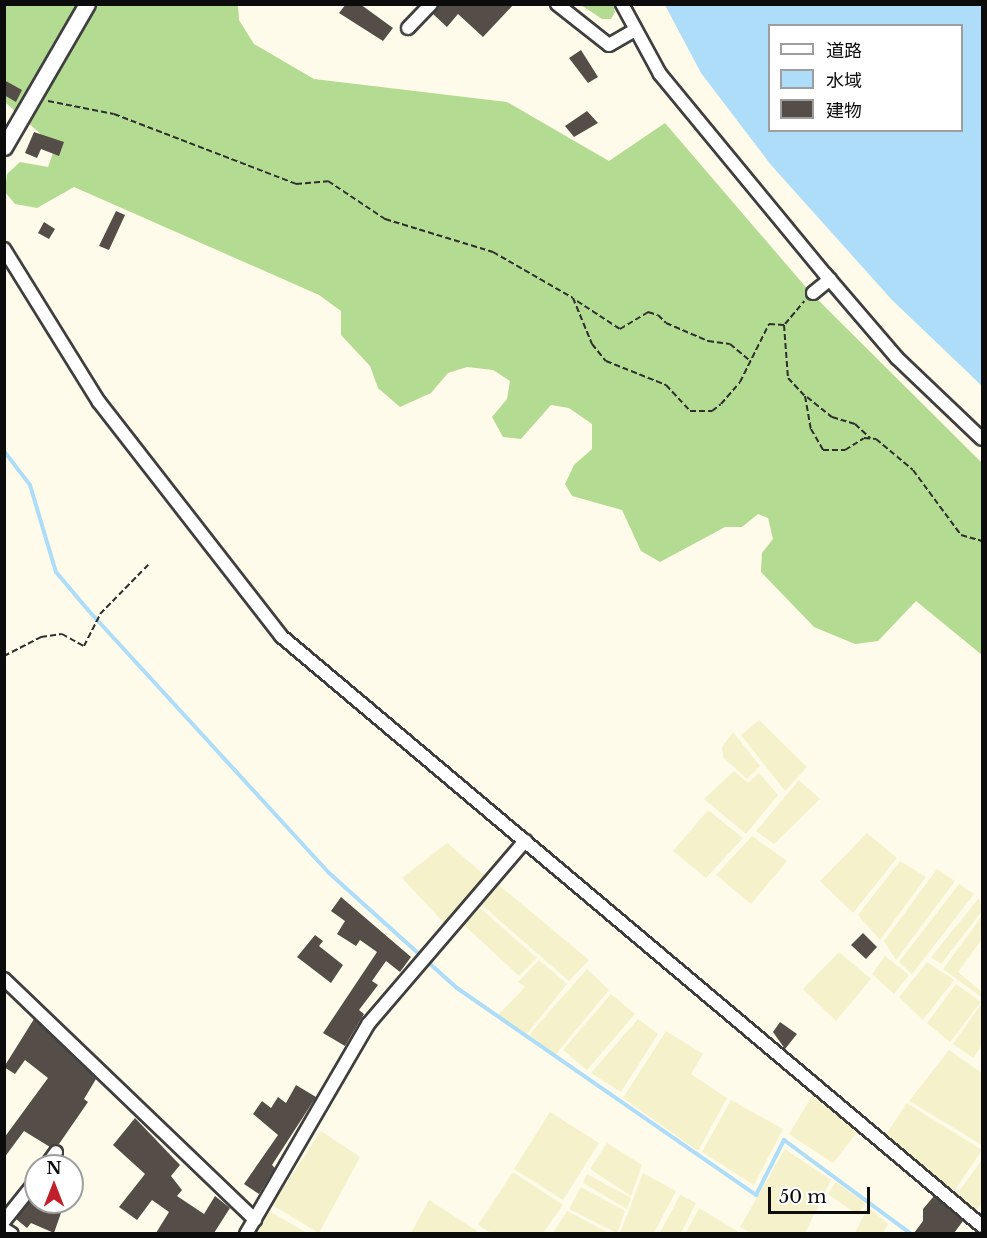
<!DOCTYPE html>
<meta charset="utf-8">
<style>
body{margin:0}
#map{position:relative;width:987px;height:1238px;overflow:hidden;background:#fffbea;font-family:"Libre Baskerville","Noto Sans JP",serif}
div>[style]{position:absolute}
.farmland>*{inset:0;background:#f5f1ca}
.forest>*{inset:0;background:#b4db92}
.water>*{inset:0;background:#adddf8}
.stream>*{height:4px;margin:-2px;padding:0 2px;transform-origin:2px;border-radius:2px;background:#adddf8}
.building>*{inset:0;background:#554d48}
.path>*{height:2px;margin-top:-1px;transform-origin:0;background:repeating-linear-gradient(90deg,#2e2e2e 0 6px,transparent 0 9px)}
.roads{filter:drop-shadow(2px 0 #3f3f3f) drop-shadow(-2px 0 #3f3f3f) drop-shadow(0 2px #3f3f3f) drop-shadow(0 -2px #3f3f3f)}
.minor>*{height:12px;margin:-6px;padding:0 6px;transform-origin:6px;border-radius:6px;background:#fff}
.tertiary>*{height:15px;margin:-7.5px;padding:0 7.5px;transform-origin:7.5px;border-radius:7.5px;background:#fff}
span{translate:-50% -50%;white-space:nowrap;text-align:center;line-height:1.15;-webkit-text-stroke:6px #fff;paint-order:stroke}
.frame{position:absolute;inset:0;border:6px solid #0c0c0c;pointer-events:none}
.legend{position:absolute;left:768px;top:24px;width:195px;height:108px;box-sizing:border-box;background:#fff;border:2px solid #9e9e9e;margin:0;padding:8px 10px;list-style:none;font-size:18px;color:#0c0c0c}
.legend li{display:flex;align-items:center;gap:12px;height:30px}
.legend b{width:30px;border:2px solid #9e9e9e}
.north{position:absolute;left:24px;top:1154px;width:60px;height:60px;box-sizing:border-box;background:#fff;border:2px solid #9e9e9e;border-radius:50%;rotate:0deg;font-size:16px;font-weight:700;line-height:24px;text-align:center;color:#0c0c0c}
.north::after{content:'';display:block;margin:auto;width:21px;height:27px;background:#c0202a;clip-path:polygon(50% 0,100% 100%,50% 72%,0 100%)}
.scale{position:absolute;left:768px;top:1187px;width:102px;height:27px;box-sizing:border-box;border:3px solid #0c0c0c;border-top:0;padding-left:8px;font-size:18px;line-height:21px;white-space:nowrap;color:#0c0c0c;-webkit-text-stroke:4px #fff;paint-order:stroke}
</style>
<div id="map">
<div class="farmland">
<div style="clip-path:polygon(759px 720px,807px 767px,785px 791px,741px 735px)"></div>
<div style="clip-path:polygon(733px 732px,760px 766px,747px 779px,723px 757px,722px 747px)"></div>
<div style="clip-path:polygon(734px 771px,748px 783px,759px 773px,778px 795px,746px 834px,704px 799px)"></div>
<div style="clip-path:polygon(799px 780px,820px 799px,774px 844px,756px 831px)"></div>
<div style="clip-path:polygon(708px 810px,743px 838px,706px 878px,673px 851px)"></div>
<div style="clip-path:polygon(867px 833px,897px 858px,853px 913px,820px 881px)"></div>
<div style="clip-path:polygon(752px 836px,787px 861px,751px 904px,716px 875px)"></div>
<div style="clip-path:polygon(447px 843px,487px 877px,445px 924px,402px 878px)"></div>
<div style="clip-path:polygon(900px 861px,926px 877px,880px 940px,858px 915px)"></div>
<div style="clip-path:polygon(937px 869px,955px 881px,896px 960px,884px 941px)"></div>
<div style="clip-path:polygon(959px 884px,974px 894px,912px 974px,899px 962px)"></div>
<div style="clip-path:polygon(499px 885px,589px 960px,569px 981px,481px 904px)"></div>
<div style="clip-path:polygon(979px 898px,982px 911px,941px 964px,931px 957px)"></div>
<div style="clip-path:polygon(480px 908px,537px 958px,519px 976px,464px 925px)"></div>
<div style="clip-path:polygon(982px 916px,982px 939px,958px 972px,982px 992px,981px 997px,943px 969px)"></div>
<div style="clip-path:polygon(839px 952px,871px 979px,836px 1021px,803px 989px)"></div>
<div style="clip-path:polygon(885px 956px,909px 975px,894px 994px,872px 974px)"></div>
<div style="clip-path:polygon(539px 960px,567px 984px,526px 1035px,498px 1015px,525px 987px,518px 982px)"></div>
<div style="clip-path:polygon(927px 962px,954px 980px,923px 1020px,899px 997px)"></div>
<div style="clip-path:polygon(587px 969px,609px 990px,555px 1055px,529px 1035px)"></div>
<div style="clip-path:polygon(956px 984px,981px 1002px,950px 1042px,927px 1023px)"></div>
<div style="clip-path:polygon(611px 994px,635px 1014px,587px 1070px,563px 1050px)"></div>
<div style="clip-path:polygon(982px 1003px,982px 1045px,973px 1058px,953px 1044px)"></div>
<div style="clip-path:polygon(638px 1019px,658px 1034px,621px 1092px,591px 1073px)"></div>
<div style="clip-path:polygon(666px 1031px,703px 1054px,691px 1074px,727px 1098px,698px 1151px,623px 1098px)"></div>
<div style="clip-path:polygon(949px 1050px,982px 1073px,982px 1145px,909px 1101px)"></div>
<div style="clip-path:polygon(812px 1096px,858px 1131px,833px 1163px,789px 1134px)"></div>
<div style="clip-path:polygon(731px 1100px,783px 1129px,754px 1185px,702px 1152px)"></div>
<div style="clip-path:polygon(907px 1103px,982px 1150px,953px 1193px,886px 1134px)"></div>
<div style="clip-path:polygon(550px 1112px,599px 1143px,563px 1200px,514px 1169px)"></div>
<div style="clip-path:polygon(321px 1131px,360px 1157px,319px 1233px,272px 1205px)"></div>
<div style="clip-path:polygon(607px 1143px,642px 1165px,631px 1196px,590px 1169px)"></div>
<div style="clip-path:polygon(785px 1149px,831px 1180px,805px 1233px,751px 1233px,740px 1227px)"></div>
<div style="clip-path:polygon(982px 1160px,982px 1202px,976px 1211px,956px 1195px)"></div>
<div style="clip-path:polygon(513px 1172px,563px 1205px,543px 1233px,491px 1233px,478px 1225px)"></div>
<div style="clip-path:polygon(643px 1173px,676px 1191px,654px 1233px,620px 1233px)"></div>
<div style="clip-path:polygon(587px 1174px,631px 1198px,627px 1209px,583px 1183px)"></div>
<div style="clip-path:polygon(836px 1182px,865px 1203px,858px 1215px,828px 1194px)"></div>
<div style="clip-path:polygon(581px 1187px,625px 1211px,617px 1233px,569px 1209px)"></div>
<div style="clip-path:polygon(680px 1195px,696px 1203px,681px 1233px,660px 1233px)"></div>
<div style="clip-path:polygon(429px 1200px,477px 1231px,475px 1233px,411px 1233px)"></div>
<div style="clip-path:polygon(868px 1207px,888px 1224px,883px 1233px,855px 1233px)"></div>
<div style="clip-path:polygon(699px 1208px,740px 1233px,686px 1233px)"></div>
<div style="clip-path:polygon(269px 1211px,307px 1233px,254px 1233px)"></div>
<div style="clip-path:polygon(567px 1211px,609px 1233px,553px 1233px)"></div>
</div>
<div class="forest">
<div style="clip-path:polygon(4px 5px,238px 5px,239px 20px,254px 44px,314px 79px,507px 102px,609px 161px,665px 123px,810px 292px,982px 463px,982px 655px,916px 601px,878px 641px,855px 644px,814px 627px,761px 572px,762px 553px,773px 539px,768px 518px,758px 514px,742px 527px,725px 527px,660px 562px,641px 551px,622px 510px,572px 496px,565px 484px,574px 465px,592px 449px,592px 424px,569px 408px,551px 405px,521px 439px,503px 437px,492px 417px,507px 399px,510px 381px,493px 370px,467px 367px,448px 373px,431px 393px,400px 407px,378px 388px,370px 366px,341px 335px,341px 311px,319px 295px,74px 187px,37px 208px,15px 204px,5px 192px,7px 174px,20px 162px,48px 167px,55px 147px,5px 102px)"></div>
<div style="clip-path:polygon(581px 5px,614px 5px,615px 12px,611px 19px,602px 19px)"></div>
</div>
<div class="water">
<div style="clip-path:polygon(evenodd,665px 5px,982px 5px,982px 386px,892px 300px,771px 165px,701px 73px,665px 5px,770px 26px,962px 26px,962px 130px,770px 130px,770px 26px)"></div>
</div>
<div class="stream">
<div style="left:4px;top:451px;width:43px;rotate:52.6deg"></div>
<div style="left:30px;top:485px;width:91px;rotate:73.4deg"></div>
<div style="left:56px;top:572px;width:50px;rotate:49.9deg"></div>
<div style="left:88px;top:610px;width:355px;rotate:47.5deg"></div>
<div style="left:328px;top:872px;width:173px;rotate:42deg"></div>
<div style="left:457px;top:988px;width:364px;rotate:34.7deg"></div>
<div style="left:756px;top:1195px;width:62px;rotate:-63deg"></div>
<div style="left:784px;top:1140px;width:158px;rotate:36.5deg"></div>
</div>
<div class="building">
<div style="clip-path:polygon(346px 4px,360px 4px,393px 28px,383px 41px,339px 13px)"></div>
<div style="clip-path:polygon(439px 4px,514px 4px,483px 37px,458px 14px,447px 27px,433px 14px)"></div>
<div style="clip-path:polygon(581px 50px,598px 77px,588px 83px,569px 58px)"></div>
<div style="clip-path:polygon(4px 80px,22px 90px,16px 102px,4px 95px)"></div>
<div style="clip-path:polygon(587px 111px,598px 123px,574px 137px,565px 126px)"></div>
<div style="clip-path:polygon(34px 132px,64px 142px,59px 156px,41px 149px,37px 158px,25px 153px)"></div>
<div style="clip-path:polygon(116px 211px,125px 215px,109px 250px,99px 246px)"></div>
<div style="clip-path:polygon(44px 222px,55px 229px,49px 239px,38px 233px)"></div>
<div style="clip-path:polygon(341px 897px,411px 957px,400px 972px,386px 961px,372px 981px,378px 985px,359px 1010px,364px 1014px,345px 1046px,323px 1033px,377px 952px,360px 940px,356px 946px,337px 934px,345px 921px,331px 911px)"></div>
<div style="clip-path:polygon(863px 933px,877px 947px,866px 959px,851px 945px)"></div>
<div style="clip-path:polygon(315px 935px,323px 941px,319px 946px,343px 965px,331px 983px,297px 957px)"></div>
<div style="clip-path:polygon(34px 1019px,96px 1079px,84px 1099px,88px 1102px,59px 1144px,50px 1147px,24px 1131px,4px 1158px,4px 1138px,48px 1078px,25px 1060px,15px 1074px,4px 1067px)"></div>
<div style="clip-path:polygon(780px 1022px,797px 1034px,785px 1049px,773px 1032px)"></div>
<div style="clip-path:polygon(296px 1085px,316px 1097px,272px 1165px,275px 1168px,259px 1194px,244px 1184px,278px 1135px,253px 1114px,262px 1101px,271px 1108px,278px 1097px,286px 1103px)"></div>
<div style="clip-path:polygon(135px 1118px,180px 1165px,171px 1176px,182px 1190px,177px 1196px,204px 1214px,215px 1196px,230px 1208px,214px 1233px,156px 1233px,169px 1212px,152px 1200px,137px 1220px,119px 1207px,145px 1174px,113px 1145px)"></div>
<div style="clip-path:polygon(36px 1194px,36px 1202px,61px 1213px,54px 1233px,31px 1223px,27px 1228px,16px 1219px)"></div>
<div style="clip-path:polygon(934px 1196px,963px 1221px,954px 1233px,914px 1233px,923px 1221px,923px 1209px)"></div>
</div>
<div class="path">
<div style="left:48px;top:101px;width:67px;rotate:11.1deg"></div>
<div style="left:114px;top:114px;width:195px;rotate:21deg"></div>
<div style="left:296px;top:184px;width:32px;rotate:-5deg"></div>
<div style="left:328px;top:181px;width:69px;rotate:33.7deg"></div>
<div style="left:385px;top:219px;width:113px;rotate:17deg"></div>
<div style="left:493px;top:252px;width:92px;rotate:29.9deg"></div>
<div style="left:573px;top:298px;width:50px;rotate:67.6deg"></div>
<div style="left:592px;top:344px;width:22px;rotate:51deg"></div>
<div style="left:606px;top:361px;width:65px;rotate:21.8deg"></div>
<div style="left:666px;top:385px;width:35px;rotate:47deg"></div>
<div style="left:690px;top:411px;width:22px"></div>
<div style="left:712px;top:411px;width:11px;rotate:-38deg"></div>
<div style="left:721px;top:404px;width:29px;rotate:-49deg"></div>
<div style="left:740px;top:382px;width:65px;rotate:-63.4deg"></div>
<div style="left:769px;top:324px;width:15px;rotate:4deg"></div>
<div style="left:784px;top:325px;width:53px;rotate:85.7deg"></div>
<div style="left:788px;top:378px;width:25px;rotate:47deg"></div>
<div style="left:805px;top:396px;width:34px;rotate:80deg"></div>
<div style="left:811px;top:429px;width:24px;rotate:60deg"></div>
<div style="left:823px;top:450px;width:22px"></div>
<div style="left:845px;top:450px;width:22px;rotate:-32deg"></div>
<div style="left:864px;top:438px;width:12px;rotate:5deg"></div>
<div style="left:876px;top:439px;width:48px;rotate:40deg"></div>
<div style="left:913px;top:470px;width:81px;rotate:53.6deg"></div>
<div style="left:961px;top:535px;width:22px;rotate:16deg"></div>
<div style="left:577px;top:301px;width:51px;rotate:33.1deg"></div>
<div style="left:620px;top:329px;width:33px;rotate:-31deg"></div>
<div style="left:648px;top:312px;width:10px;rotate:17deg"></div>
<div style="left:658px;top:315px;width:11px;rotate:45deg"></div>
<div style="left:666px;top:323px;width:46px;rotate:23.2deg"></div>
<div style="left:708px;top:341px;width:22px;rotate:8deg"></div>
<div style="left:730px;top:344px;width:25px;rotate:40deg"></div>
<div style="left:785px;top:324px;width:30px;rotate:-50deg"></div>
<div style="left:807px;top:397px;width:32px;rotate:39deg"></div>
<div style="left:832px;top:417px;width:24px;rotate:17deg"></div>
<div style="left:855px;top:424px;width:21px;rotate:43deg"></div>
<div style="left:4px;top:656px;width:42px;rotate:-27.2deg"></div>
<div style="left:41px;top:637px;width:21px;rotate:-8deg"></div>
<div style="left:62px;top:634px;width:25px;rotate:29deg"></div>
<div style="left:84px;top:646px;width:36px;rotate:-63deg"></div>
<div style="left:100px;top:614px;width:69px;rotate:-45.6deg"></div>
</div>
<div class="roads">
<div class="minor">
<div style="left:557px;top:4px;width:66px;rotate:38.3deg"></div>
<div style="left:609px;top:45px;width:30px;rotate:-30deg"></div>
<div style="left:622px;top:4px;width:80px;rotate:61.5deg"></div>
<div style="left:660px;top:74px;width:259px;rotate:50.5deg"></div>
<div style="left:825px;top:274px;width:111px;rotate:49.4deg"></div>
<div style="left:897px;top:358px;width:117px;rotate:43.6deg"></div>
<div style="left:408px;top:28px;width:33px;rotate:-46deg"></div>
<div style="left:4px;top:249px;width:180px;rotate:58.2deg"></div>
<div style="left:99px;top:402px;width:296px;rotate:52.1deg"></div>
<div style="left:281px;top:636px;width:916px;rotate:40.09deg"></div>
<div style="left:813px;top:293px;width:22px;rotate:-39deg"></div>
<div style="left:4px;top:979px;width:348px;rotate:43.8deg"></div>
<div style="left:46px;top:1166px;width:17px;rotate:-54deg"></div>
<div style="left:4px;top:1221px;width:51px;rotate:-51.3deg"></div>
<div style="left:4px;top:1229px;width:9px;rotate:32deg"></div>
<div style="left:246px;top:1234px;width:244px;rotate:-59.8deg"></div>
<div style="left:369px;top:1023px;width:240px;rotate:-49.4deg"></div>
</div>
<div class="tertiary">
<div style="left:4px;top:147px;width:165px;rotate:-59.9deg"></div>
</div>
</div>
<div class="frame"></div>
<ul class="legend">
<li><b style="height:8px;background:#fff"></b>道路</li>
<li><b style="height:16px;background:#adddf8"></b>水域</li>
<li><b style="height:16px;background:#554d48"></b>建物</li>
</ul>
<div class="north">N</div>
<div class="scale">50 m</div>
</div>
